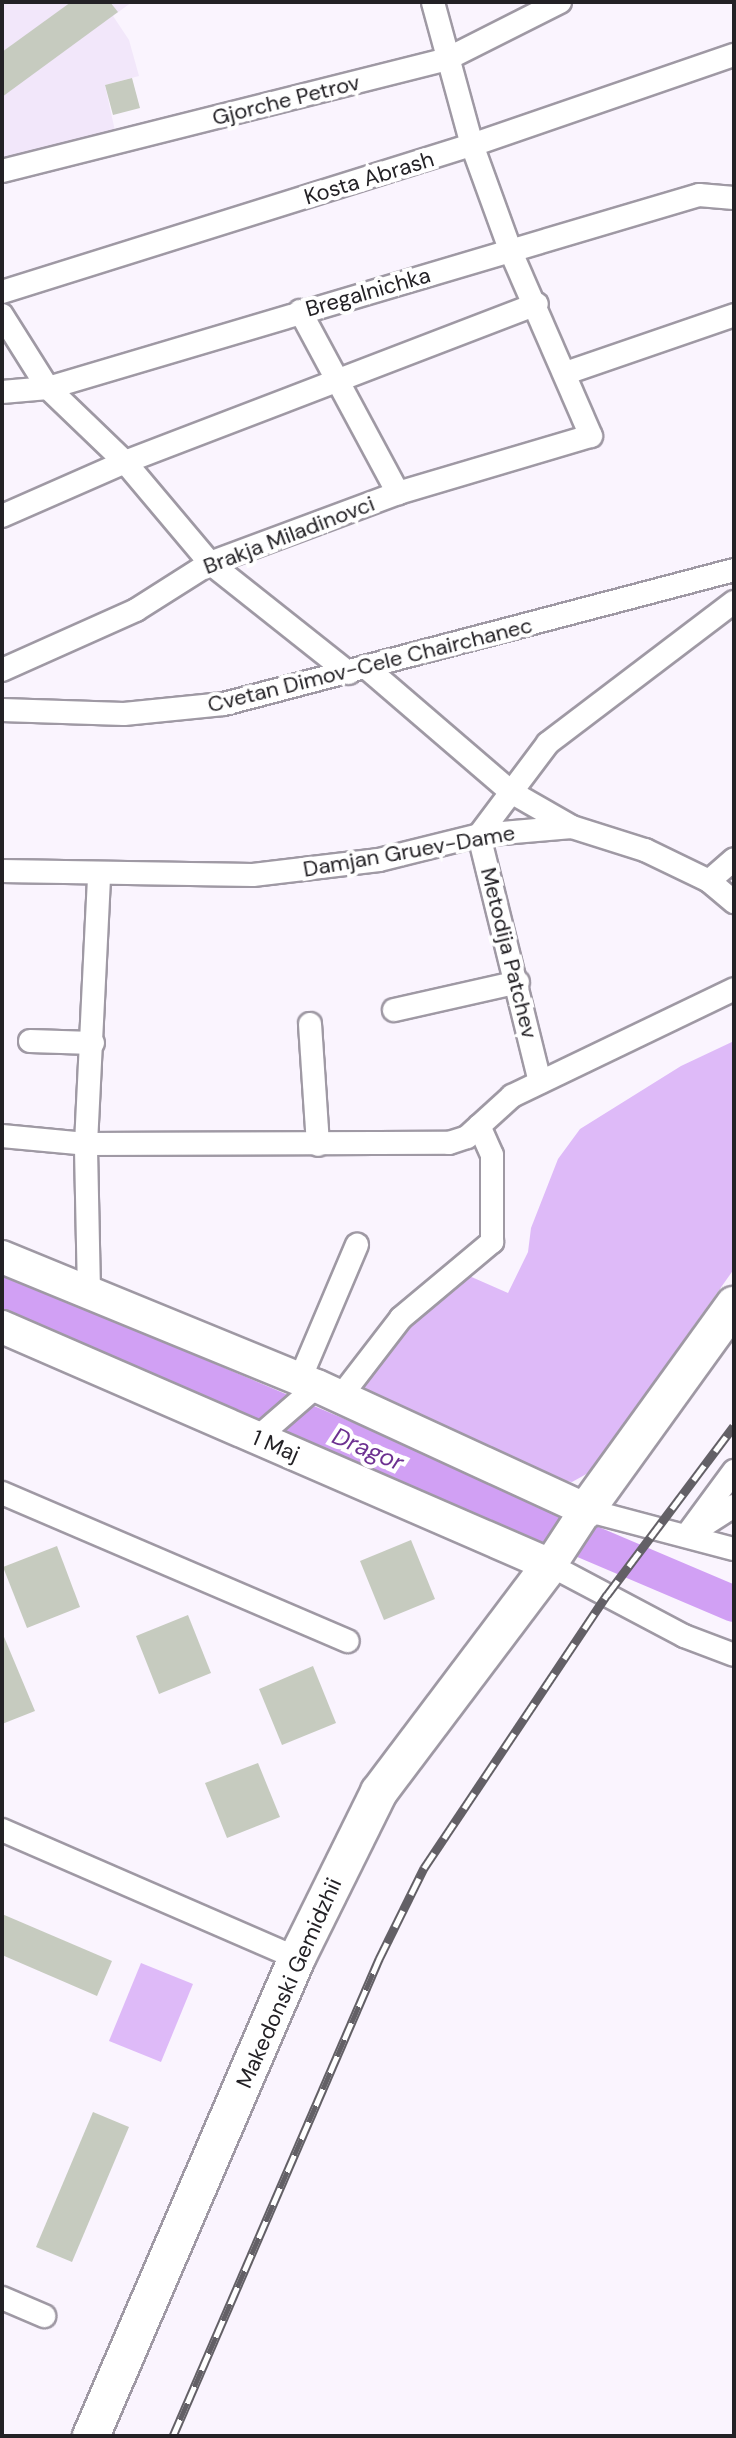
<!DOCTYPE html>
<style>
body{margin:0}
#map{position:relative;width:736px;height:2438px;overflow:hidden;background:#faf4fe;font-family:"DM Sans",sans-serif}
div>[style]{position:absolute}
.built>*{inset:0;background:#f2e7fa}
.green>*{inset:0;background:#debaf8}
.river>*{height:36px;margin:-18px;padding:0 18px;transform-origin:18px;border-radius:18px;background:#d1a0f4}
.building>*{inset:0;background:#c6cbbf}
.roads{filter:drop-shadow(2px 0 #9f99a4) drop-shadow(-2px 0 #9f99a4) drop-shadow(0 2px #9f99a4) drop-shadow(0 -2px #9f99a4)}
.street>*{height:22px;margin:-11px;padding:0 11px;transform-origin:11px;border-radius:11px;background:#fff}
.secondary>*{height:32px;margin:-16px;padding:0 16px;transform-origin:16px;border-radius:16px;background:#fff}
.primary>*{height:36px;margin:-18px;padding:0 18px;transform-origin:18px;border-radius:18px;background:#fff}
.rail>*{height:9px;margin-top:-4.5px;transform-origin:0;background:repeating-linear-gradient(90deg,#fff 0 18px,#636066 0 36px);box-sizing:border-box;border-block:2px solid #636066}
span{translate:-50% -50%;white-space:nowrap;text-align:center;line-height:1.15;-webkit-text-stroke:8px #fff;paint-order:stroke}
.street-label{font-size:22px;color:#232125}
.water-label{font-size:24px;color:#6d3191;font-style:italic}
.frame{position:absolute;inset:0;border:4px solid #232125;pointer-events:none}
</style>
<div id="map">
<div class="built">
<div style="clip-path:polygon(2px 2px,132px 2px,113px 16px,129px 40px,139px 76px,105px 85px,115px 131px,2px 160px)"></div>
</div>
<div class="green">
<div style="clip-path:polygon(734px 1041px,734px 1269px,590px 1472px,572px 1482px,559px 1480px,363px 1400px,359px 1390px,412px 1319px,467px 1275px,508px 1293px,528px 1252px,531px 1228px,558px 1159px,580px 1129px,681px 1066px)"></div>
<div style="clip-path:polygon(141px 1963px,193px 1984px,161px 2062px,109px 2041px)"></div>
</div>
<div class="river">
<div style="left:2px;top:1293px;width:795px;rotate:23.02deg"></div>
</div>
<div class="building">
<div style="clip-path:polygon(71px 2px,110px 2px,118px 12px,2px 97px,2px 52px)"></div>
<div style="clip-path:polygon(132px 78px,140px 108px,113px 115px,105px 85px)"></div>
<div style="clip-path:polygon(411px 1540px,435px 1599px,384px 1620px,360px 1561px)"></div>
<div style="clip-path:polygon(57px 1546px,80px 1607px,27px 1628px,3px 1567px)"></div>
<div style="clip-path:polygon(188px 1615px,211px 1673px,159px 1694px,136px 1636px)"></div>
<div style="clip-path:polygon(2px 1632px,35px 1711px,2px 1724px)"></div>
<div style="clip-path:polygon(313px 1666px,336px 1723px,282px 1745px,259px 1689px)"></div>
<div style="clip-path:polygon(258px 1763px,280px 1817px,227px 1838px,205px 1783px)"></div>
<div style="clip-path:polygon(2px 1914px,112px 1961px,97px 1996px,2px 1955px)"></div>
<div style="clip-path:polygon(93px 2112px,129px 2127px,72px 2262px,36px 2247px)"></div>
</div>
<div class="roads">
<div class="street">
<div style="left:2px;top:171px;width:457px;rotate:-14.1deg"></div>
<div style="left:445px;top:60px;width:129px;rotate:-26.8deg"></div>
<div style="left:2px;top:292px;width:492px;rotate:-17.4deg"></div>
<div style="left:472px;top:145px;width:277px;rotate:-19deg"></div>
<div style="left:300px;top:311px;width:207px;rotate:61.7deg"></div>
<div style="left:2px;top:315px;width:86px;rotate:57.8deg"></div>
<div style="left:48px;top:388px;width:107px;rotate:43.9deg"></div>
<div style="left:125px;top:462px;width:132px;rotate:49.9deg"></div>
<div style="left:210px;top:563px;width:177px;rotate:38.4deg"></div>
<div style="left:566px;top:373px;width:178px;rotate:-19deg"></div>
<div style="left:2px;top:392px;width:46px;rotate:-5deg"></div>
<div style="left:48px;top:388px;width:679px;rotate:-16.51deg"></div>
<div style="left:699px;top:195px;width:35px;rotate:5deg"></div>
<div style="left:2px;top:516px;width:134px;rotate:-23.7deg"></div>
<div style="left:125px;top:462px;width:441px;rotate:-21deg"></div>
<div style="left:368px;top:669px;width:189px;rotate:40.7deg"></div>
<div style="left:511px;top:792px;width:70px;rotate:29.8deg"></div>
<div style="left:2px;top:670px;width:147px;rotate:-24.1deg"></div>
<div style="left:136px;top:610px;width:88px;rotate:-32.4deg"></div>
<div style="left:210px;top:563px;width:201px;rotate:-20.4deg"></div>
<div style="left:398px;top:493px;width:201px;rotate:-16.5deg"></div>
<div style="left:591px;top:436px;width:201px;rotate:-113.5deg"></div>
<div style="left:511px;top:252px;width:114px;rotate:-110deg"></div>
<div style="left:472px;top:145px;width:148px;rotate:-105.3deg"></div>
<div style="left:2px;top:710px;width:122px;rotate:1.9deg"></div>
<div style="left:124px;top:714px;width:100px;rotate:-5.7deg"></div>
<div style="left:224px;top:704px;width:527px;rotate:-14.72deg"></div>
<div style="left:2px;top:871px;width:251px;rotate:0.9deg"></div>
<div style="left:253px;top:875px;width:127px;rotate:-6.8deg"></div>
<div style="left:379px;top:860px;width:103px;rotate:-14deg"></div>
<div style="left:479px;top:835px;width:93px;rotate:-4.9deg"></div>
<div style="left:572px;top:827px;width:77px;rotate:17.5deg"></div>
<div style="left:645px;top:850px;width:71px;rotate:25.8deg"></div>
<div style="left:709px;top:881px;width:33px;rotate:40deg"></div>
<div style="left:709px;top:881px;width:33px;rotate:-41deg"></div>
<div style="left:394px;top:1010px;width:127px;rotate:-12.7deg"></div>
<div style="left:310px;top:1024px;width:121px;rotate:86.2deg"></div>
<div style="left:30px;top:1041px;width:63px;rotate:1.8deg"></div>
<div style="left:540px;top:1082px;width:254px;rotate:-103.9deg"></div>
<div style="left:479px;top:835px;width:115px;rotate:-53.1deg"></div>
<div style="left:548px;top:743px;width:233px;rotate:-37.2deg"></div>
<div style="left:2px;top:1136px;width:84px;rotate:5.4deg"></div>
<div style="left:86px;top:1144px;width:363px;rotate:-0.2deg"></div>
<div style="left:449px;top:1143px;width:19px;rotate:-18deg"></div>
<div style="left:467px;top:1137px;width:61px;rotate:-42.3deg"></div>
<div style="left:512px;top:1096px;width:246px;rotate:-25.7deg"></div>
<div style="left:89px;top:1292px;width:148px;rotate:-91.2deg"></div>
<div style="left:86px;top:1144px;width:270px;rotate:-87.2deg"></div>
<div style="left:300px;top:1379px;width:146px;rotate:-67deg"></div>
<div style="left:341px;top:1396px;width:98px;rotate:-52.4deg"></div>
<div style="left:401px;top:1318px;width:119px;rotate:-39.9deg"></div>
<div style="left:492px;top:1242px;width:87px;rotate:-90deg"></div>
<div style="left:492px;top:1155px;width:32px;rotate:-114deg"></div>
<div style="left:257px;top:1438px;width:79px;rotate:-40.9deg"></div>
<div style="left:2px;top:1493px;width:376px;rotate:23.2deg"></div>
<div style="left:586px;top:1510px;width:153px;rotate:14.8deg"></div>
<div style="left:698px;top:1529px;width:43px;rotate:-32.6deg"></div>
<div style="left:686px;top:1536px;width:81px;rotate:-53.6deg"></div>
<div style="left:550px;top:1565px;width:152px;rotate:27.9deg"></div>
<div style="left:684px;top:1636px;width:53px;rotate:20.8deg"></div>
<div style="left:2px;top:1830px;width:322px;rotate:23.5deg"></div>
<div style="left:2px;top:2298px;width:46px;rotate:23.2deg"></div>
</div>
<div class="secondary">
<div style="left:2px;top:1257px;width:340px;rotate:22.3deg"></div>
<div style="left:317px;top:1386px;width:296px;rotate:24.7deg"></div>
<div style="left:586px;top:1510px;width:66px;rotate:123.2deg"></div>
<div style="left:550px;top:1565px;width:597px;rotate:-156.52deg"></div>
</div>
<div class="primary">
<div style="left:586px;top:1510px;width:253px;rotate:-54.2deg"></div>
<div style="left:91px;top:2436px;width:520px;rotate:-66.69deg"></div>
<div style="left:297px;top:1958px;width:185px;rotate:-63.7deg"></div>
<div style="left:379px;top:1792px;width:284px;rotate:-53deg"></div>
</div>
</div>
<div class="rail">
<div style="left:173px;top:2436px;width:520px;rotate:-66.64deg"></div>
<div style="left:379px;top:1959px;width:102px;rotate:-63.7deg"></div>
<div style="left:424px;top:1868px;width:329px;rotate:-56.2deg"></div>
<div style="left:607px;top:1595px;width:211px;rotate:-53.1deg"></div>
</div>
<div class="street-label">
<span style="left:286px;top:100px;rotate:-14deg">Gjorche Petrov</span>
<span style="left:369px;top:178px;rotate:-17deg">Kosta Abrash</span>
<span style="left:368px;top:292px;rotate:-16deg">Bregalnichka</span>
<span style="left:289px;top:535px;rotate:-21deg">Brakja Miladinovci</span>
<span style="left:370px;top:665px;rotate:-14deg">Cvetan Dimov-Cele Chairchanec</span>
<span style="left:409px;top:851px;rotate:-10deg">Damjan Gruev-Dame</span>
<span style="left:509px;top:953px;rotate:76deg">Metodija Patchev</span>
<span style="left:276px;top:1446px;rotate:23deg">1 Maj</span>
<span style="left:289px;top:1983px;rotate:-66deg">Makedonski Gemidzhii</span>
</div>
<div class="water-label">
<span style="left:368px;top:1449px;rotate:23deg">Dragor</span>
</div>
<div class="frame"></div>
</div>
